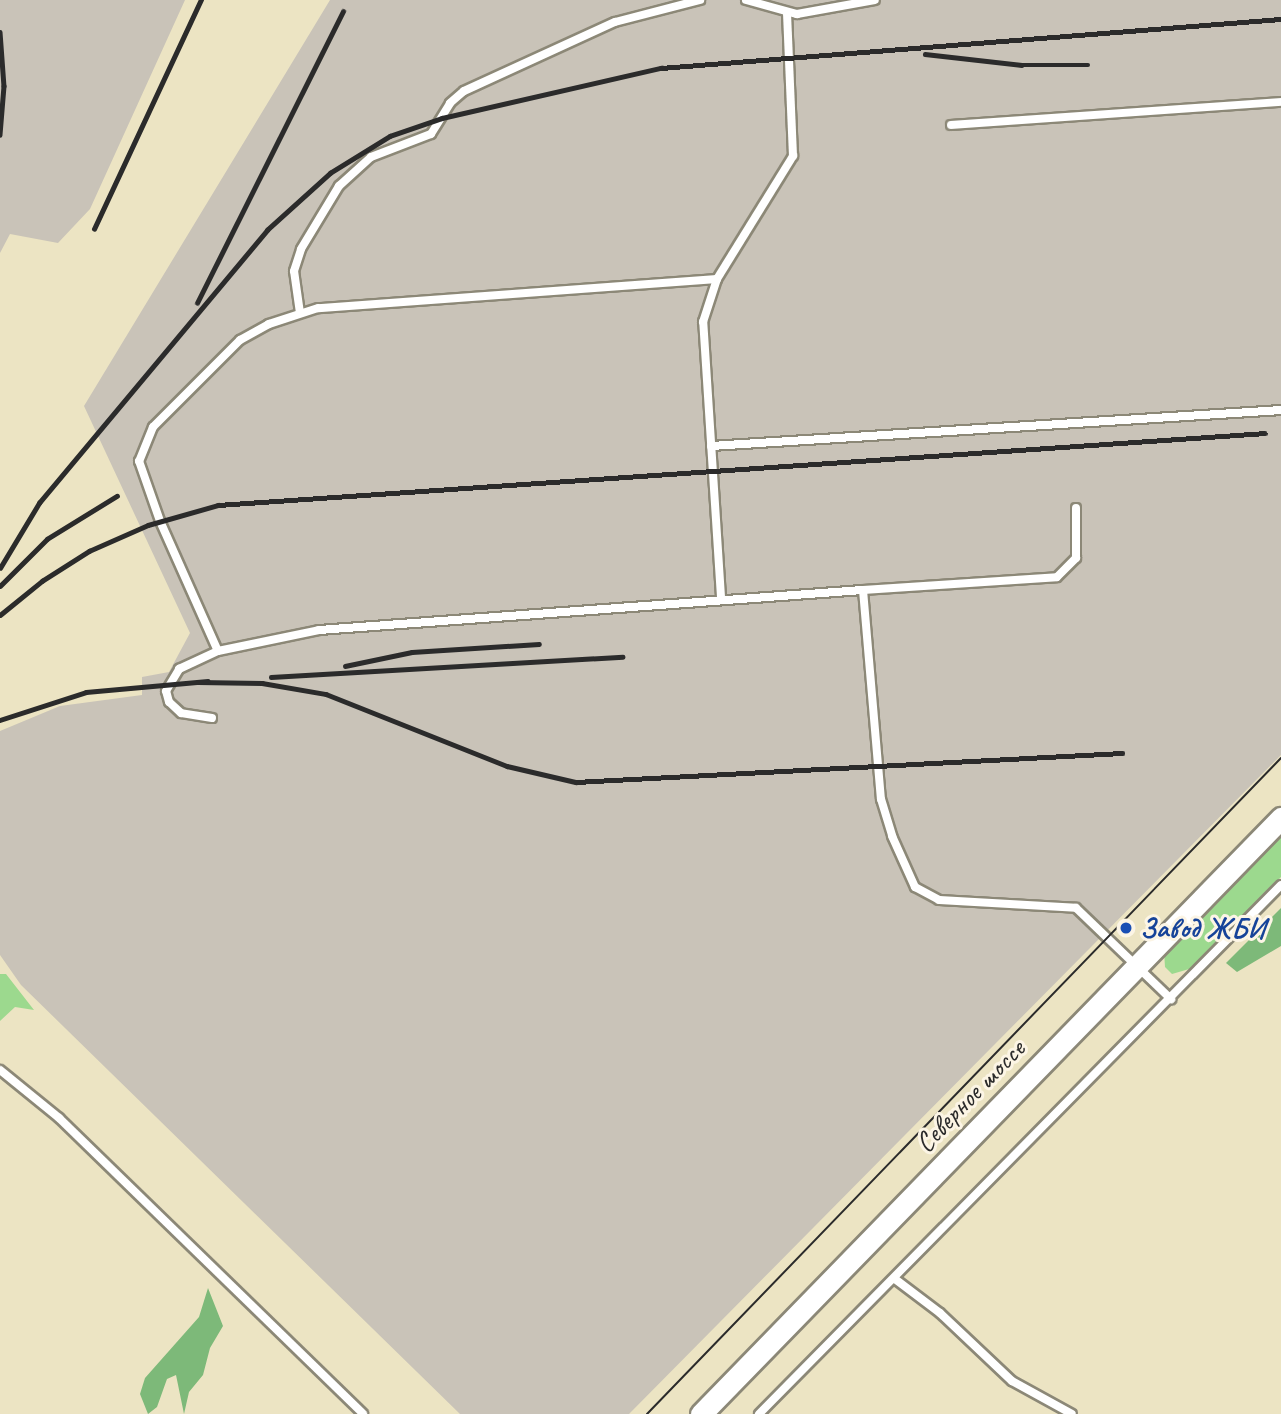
<!DOCTYPE html>
<meta charset="utf-8">
<style>
body{margin:0}
#map{position:relative;width:1281px;height:1414px;overflow:hidden;background:#ece4c3;font-family:Caveat,sans-serif}
div>[style]{position:absolute}
.industrial>*{inset:0;background:#c9c3b8}
.green>*{inset:0;background:#9cd98e}
.forest>*{inset:0;background:#7db979}
.roads{filter:drop-shadow(2px 0 #8c8877) drop-shadow(-2px 0 #8c8877) drop-shadow(0 2px #8c8877) drop-shadow(0 -2px #8c8877)}
.lane>*{height:8px;margin:-4px;padding:0 4px;transform-origin:4px;border-radius:4px;background:#fff}
.secondary>*{height:21px;margin:-10.5px;padding:0 10.5px;transform-origin:10.5px;border-radius:10.5px;background:#fff}
.tram>*{height:2px;margin:-1px;padding:0 1px;transform-origin:1px;border-radius:1px;background:#2b2b2b}
.rail>*{height:4.5px;margin:-2.25px;padding:0 2.25px;transform-origin:2.25px;border-radius:2.25px;background:#2b2b2b}
.dots>*{width:19px;height:19px;translate:-50% -50%;box-sizing:border-box;border:4px solid #fcf5e5;border-radius:50%}
span{translate:-50% -50%;white-space:nowrap;text-align:center;line-height:1.15;-webkit-text-stroke:6px #fcf5e5;paint-order:stroke}
.transit-label{font-size:28px;color:#164399;font-weight:700}
.left{translate:0 -50%;text-align:left}
.street-label{font-size:28px;color:#2b2b2b}
</style>
<div id="map">
<div class="industrial">
<div style="clip-path:polygon(0 0,185px 0,90px 209px,58px 243px,10px 234px,0 253px)"></div>
<div style="clip-path:polygon(330px 0,1281px 0,1281px 755px,629px 1414px,460px 1414px,21px 985px,0 955px,0 731px,60px 706px,142px 695px,142px 677px,169px 672px,190px 633px,84px 406px)"></div>
</div>
<div class="green">
<div style="clip-path:polygon(1281px 830px,1281px 877px,1196px 967px,1172px 974px,1165px 967px,1164px 950px)"></div>
<div style="clip-path:polygon(0 974px,6px 974px,34px 1010px,15px 1007px,0 1021px)"></div>
</div>
<div class="forest">
<div style="clip-path:polygon(1281px 908px,1281px 946px,1237px 972px,1226px 963px)"></div>
<div style="clip-path:polygon(208px 1288px,223px 1326px,210px 1348px,203px 1375px,189px 1392px,184px 1414px,176px 1375px,167px 1379px,157px 1407px,148px 1414px,140px 1394px,145px 1378px,199px 1317px)"></div>
</div>
<div class="roads">
<div class="lane">
<div style="left:746px;top:0;width:53px;rotate:15.4deg"></div>
<div style="left:797px;top:14px;width:79px;rotate:-10.2deg"></div>
<div style="left:951px;top:125px;width:331px;rotate:-4deg"></div>
<div style="left:717px;top:279px;width:400px;rotate:175.8deg"></div>
<div style="left:318px;top:308px;width:52px;rotate:161.9deg"></div>
<div style="left:269px;top:324px;width:33px;rotate:151deg"></div>
<div style="left:240px;top:340px;width:123px;rotate:135deg"></div>
<div style="left:153px;top:427px;width:37px;rotate:112deg"></div>
<div style="left:139px;top:461px;width:64px;rotate:70.7deg"></div>
<div style="left:160px;top:521px;width:142px;rotate:66deg"></div>
<div style="left:218px;top:651px;width:103px;rotate:-11.7deg"></div>
<div style="left:319px;top:630px;width:545px;rotate:-4.21deg"></div>
<div style="left:863px;top:590px;width:210px;rotate:85.1deg"></div>
<div style="left:881px;top:799px;width:39px;rotate:73deg"></div>
<div style="left:892px;top:836px;width:56px;rotate:65.7deg"></div>
<div style="left:915px;top:887px;width:27px;rotate:28deg"></div>
<div style="left:939px;top:900px;width:137px;rotate:3.3deg"></div>
<div style="left:1076px;top:908px;width:132px;rotate:43.8deg"></div>
<div style="left:300px;top:313px;width:42px;rotate:-98.1deg"></div>
<div style="left:294px;top:271px;width:23px;rotate:-72deg"></div>
<div style="left:301px;top:249px;width:74px;rotate:-58.9deg"></div>
<div style="left:339px;top:186px;width:43px;rotate:-42.2deg"></div>
<div style="left:371px;top:157px;width:64px;rotate:-21deg"></div>
<div style="left:431px;top:134px;width:36px;rotate:-58deg"></div>
<div style="left:450px;top:103px;width:18px;rotate:-41deg"></div>
<div style="left:464px;top:91px;width:166px;rotate:-24.6deg"></div>
<div style="left:615px;top:22px;width:88px;rotate:-14.5deg"></div>
<div style="left:711px;top:446px;width:571px;rotate:-3.61deg"></div>
<div style="left:863px;top:590px;width:194px;rotate:-3.8deg"></div>
<div style="left:1057px;top:577px;width:27px;rotate:-45deg"></div>
<div style="left:1076px;top:558px;width:50px;rotate:-90deg"></div>
<div style="left:721px;top:597px;width:276px;rotate:-93.7deg"></div>
<div style="left:703px;top:322px;width:45px;rotate:-72deg"></div>
<div style="left:717px;top:279px;width:145px;rotate:-58.3deg"></div>
<div style="left:793px;top:156px;width:144px;rotate:-92.4deg"></div>
<div style="left:212px;top:718px;width:31px;rotate:-171deg"></div>
<div style="left:181px;top:713px;width:16px;rotate:-137deg"></div>
<div style="left:169px;top:702px;width:11px;rotate:-105deg"></div>
<div style="left:166px;top:691px;width:26px;rotate:-59deg"></div>
<div style="left:179px;top:669px;width:43px;rotate:-24.8deg"></div>
<div style="left:0;top:1070px;width:76px;rotate:39.1deg"></div>
<div style="left:59px;top:1118px;width:424px;rotate:44.2deg"></div>
<div style="left:895px;top:1279px;width:56px;rotate:37.1deg"></div>
<div style="left:940px;top:1313px;width:99px;rotate:43.4deg"></div>
<div style="left:1012px;top:1381px;width:68px;rotate:28.8deg"></div>
<div style="left:759px;top:1414px;width:743px;rotate:-45.38deg"></div>
</div>
<div class="secondary">
<div style="left:701px;top:1414px;width:832px;rotate:-45.78deg"></div>
</div>
</div>
<div class="tram">
<div style="left:647px;top:1414px;width:912px;rotate:-45.98deg"></div>
</div>
<div class="rail">
<div style="left:0;top:32px;width:54px;rotate:85.8deg"></div>
<div style="left:4px;top:86px;width:49px;rotate:94.7deg"></div>
<div style="left:925px;top:54px;width:97px;rotate:6.5deg"></div>
<div style="left:1021px;top:65px;width:67px"></div>
<div style="left:94px;top:229px;width:253px;rotate:-65deg"></div>
<div style="left:197px;top:303px;width:326px;rotate:-63.4deg"></div>
<div style="left:0;top:568px;width:76px;rotate:-59deg"></div>
<div style="left:39px;top:503px;width:356px;rotate:-50.1deg"></div>
<div style="left:267px;top:230px;width:85px;rotate:-42.1deg"></div>
<div style="left:330px;top:173px;width:70px;rotate:-31.7deg"></div>
<div style="left:390px;top:136px;width:55px;rotate:-19.1deg"></div>
<div style="left:442px;top:118px;width:225px;rotate:-12.9deg"></div>
<div style="left:661px;top:68px;width:622px;rotate:-4.52deg"></div>
<div style="left:0;top:586px;width:66px;rotate:-45deg"></div>
<div style="left:47px;top:539px;width:82px;rotate:-31.6deg"></div>
<div style="left:0;top:615px;width:54px;rotate:-39deg"></div>
<div style="left:42px;top:581px;width:56px;rotate:-32.6deg"></div>
<div style="left:89px;top:551px;width:64px;rotate:-23.8deg"></div>
<div style="left:148px;top:525px;width:73px;rotate:-15.9deg"></div>
<div style="left:218px;top:505px;width:1049px;rotate:-3.93deg"></div>
<div style="left:345px;top:666px;width:68px;rotate:-11.8deg"></div>
<div style="left:412px;top:652px;width:127px;rotate:-3.6deg"></div>
<div style="left:271px;top:677px;width:352px;rotate:-3.3deg"></div>
<div style="left:198px;top:682px;width:64px;rotate:0.9deg"></div>
<div style="left:262px;top:683px;width:65px;rotate:9.8deg"></div>
<div style="left:326px;top:694px;width:195px;rotate:21.7deg"></div>
<div style="left:507px;top:766px;width:71px;rotate:13.1deg"></div>
<div style="left:576px;top:782px;width:547px;rotate:-3.04deg"></div>
<div style="left:0;top:720px;width:90px;rotate:-18deg"></div>
<div style="left:86px;top:692px;width:122px;rotate:-5.2deg"></div>
</div>
<div class="dots">
<div style="left:1126px;top:928px;background:#1a4fb4"></div>
</div>
<div class="transit-label">
<span class="left" style="left:1140px;top:928px">Завод ЖБИ</span>
</div>
<div class="street-label">
<span style="left:970px;top:1096px;rotate:-46deg">Северное шоссе</span>
</div>
</div>
